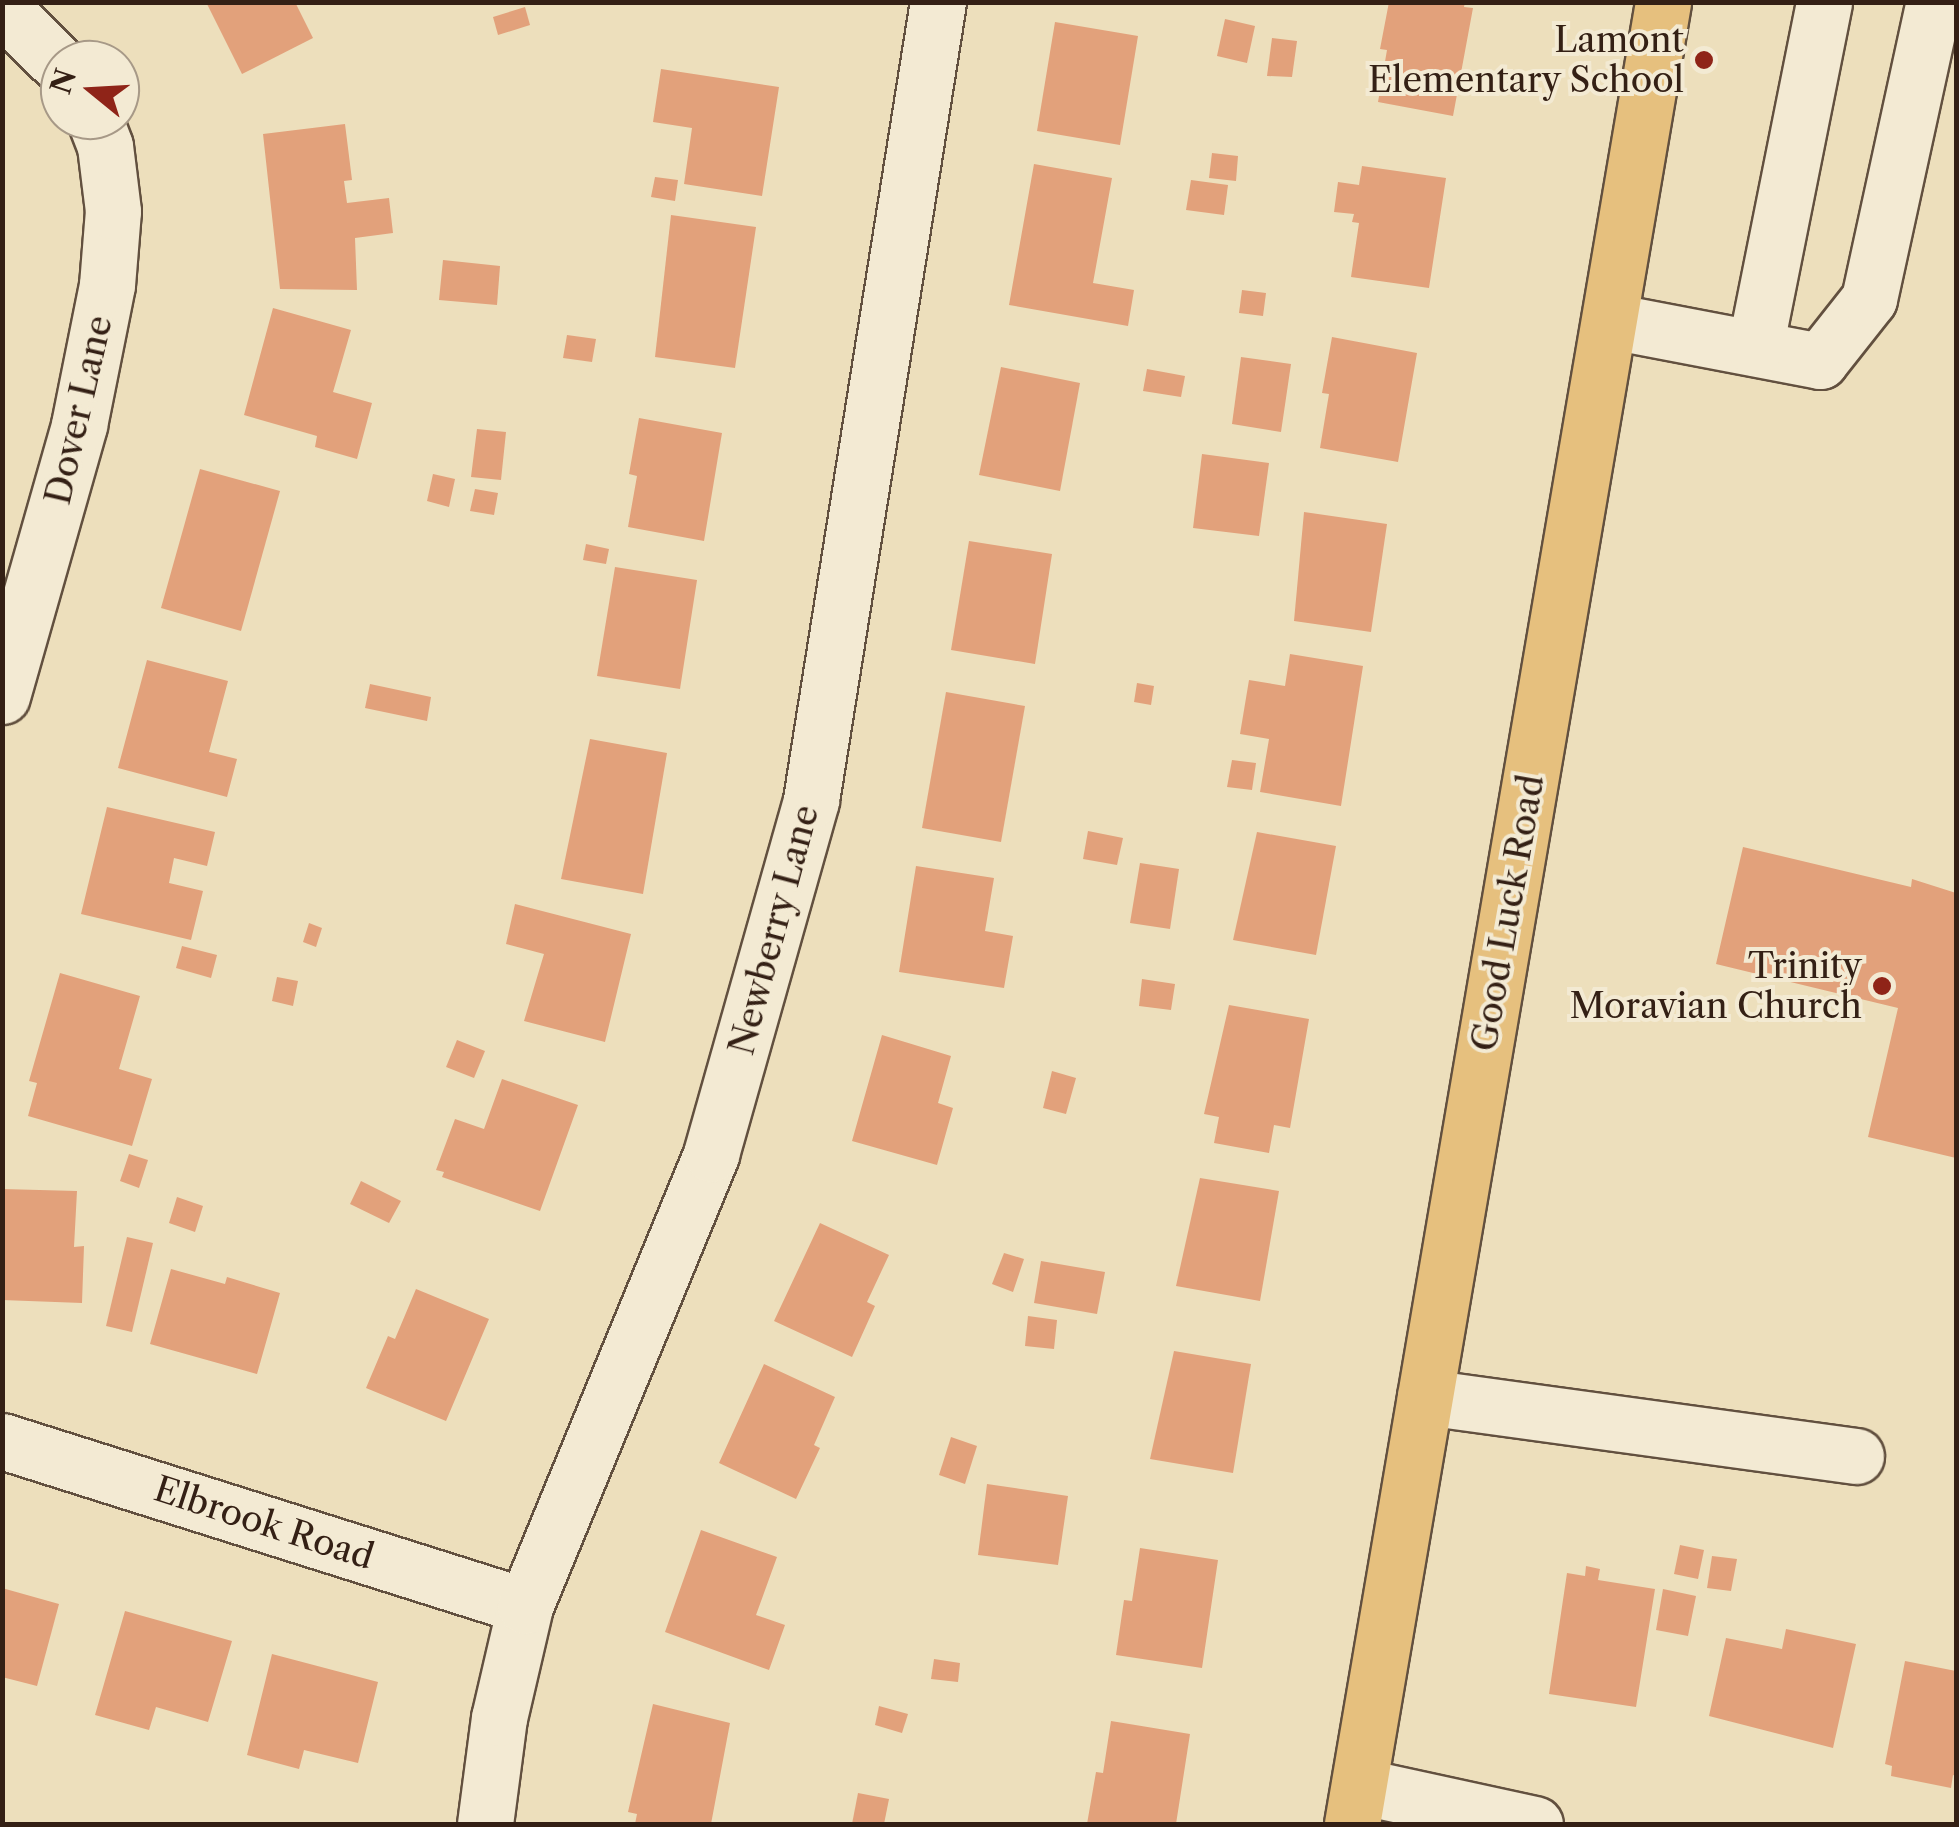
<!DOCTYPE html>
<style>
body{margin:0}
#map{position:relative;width:1959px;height:1827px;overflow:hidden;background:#eddfbc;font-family:"Libre Caslon Text",serif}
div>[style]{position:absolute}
.building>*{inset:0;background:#e2a17b}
.roads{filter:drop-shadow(2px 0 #62503f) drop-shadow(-2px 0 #62503f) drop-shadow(0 2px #62503f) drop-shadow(0 -2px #62503f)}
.minor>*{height:55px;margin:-27.5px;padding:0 27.5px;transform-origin:27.5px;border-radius:27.5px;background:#f3ead3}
.major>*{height:55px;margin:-27.5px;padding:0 27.5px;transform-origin:27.5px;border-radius:27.5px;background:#e6c07e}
.dots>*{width:28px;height:28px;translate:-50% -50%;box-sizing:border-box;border:5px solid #f3ead3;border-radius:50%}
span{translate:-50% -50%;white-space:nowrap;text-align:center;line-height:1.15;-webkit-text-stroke:8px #f3ead3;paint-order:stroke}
.poi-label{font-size:35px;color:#342015}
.right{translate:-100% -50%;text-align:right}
.street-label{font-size:35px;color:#342015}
.frame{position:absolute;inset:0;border:5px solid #342015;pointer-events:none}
.north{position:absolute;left:40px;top:40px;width:100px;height:100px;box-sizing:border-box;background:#f3ead3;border:2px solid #a79987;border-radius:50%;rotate:288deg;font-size:28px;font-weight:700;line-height:40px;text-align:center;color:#342015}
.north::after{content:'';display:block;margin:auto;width:35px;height:45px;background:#8f2418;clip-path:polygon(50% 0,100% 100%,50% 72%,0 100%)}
</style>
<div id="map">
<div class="building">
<div style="clip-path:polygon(206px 2px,295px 2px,313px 38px,242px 74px)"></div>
<div style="clip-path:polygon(1389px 2px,1465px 2px,1464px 7px,1473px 8px,1453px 116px,1378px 102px,1387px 50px,1380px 49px)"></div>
<div style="clip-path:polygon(525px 7px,530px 25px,498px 35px,493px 17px)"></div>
<div style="clip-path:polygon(1225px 19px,1255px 26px,1247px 63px,1217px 56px)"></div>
<div style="clip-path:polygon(1055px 22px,1138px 36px,1120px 145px,1037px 131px)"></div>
<div style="clip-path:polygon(1272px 38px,1297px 41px,1292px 77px,1267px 76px)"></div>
<div style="clip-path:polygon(661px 69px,779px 87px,762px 196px,684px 184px,692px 128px,653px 122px)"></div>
<div style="clip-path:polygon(345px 124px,352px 180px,344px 181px,347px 203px,389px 198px,393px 233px,355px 238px,357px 290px,280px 289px,263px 134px)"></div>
<div style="clip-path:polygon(1212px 153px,1238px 156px,1236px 181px,1209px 178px)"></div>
<div style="clip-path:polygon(1034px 164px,1112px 178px,1093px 283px,1134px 290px,1128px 326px,1009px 305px)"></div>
<div style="clip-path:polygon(1362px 166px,1446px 178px,1429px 288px,1351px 277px,1359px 223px,1352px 222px,1354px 214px,1334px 212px,1338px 182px,1359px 185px)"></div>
<div style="clip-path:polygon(655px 177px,678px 180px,675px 201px,651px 197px)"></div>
<div style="clip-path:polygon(1191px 180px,1228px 185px,1224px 215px,1186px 210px)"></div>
<div style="clip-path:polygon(671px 215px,756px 227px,735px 368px,655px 357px)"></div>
<div style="clip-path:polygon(443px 260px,500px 266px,497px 305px,439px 300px)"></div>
<div style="clip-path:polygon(1242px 290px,1266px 293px,1263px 316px,1239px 313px)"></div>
<div style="clip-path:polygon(273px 308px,351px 330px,333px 392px,372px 403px,357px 459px,315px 447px,317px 436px,244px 415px)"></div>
<div style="clip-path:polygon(567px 335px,596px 339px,592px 362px,563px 358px)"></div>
<div style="clip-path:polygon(1332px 337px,1417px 353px,1398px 462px,1320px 448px,1329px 394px,1322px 393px)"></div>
<div style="clip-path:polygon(1241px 357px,1291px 364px,1281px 432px,1232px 424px)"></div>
<div style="clip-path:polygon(1001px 367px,1080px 383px,1060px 491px,979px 475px)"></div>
<div style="clip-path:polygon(1147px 369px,1185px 376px,1181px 397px,1143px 391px)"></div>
<div style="clip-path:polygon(639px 418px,722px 433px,704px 541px,628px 527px,637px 476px,629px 474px)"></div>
<div style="clip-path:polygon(477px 429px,506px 432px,501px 480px,471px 477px)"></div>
<div style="clip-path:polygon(1202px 454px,1269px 463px,1259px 536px,1193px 528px)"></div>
<div style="clip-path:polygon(200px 469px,280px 491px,241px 631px,161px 608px)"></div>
<div style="clip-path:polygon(433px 474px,455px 479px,449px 507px,427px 501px)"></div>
<div style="clip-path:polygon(475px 489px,498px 493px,494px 515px,470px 511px)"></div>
<div style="clip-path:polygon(1304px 512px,1387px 524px,1371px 632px,1294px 621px)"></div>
<div style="clip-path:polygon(969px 541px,1052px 554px,1035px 664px,951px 650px)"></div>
<div style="clip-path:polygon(586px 544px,609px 549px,606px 564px,583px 560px)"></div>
<div style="clip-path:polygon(615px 567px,697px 580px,680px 689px,597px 676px)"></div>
<div style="clip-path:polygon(1290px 654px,1363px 666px,1341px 806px,1260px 792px,1269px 739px,1240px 734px,1249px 680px,1285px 686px)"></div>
<div style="clip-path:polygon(147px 660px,228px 681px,209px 752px,237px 759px,227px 797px,118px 768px)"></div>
<div style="clip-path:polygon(1137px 683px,1154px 686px,1151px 705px,1134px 702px)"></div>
<div style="clip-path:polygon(370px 684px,431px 697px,427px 721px,365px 708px)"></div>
<div style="clip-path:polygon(946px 692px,1025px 706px,1001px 842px,922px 828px)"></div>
<div style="clip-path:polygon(590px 739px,667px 753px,643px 894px,561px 879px)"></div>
<div style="clip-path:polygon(1232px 760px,1256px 763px,1252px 790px,1227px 787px)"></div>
<div style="clip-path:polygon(107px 807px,215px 832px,207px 866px,174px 858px,169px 883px,203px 891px,191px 940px,81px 914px)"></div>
<div style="clip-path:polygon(1088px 831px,1123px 838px,1117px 865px,1083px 859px)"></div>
<div style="clip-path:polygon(1257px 832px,1336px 846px,1316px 955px,1233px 940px)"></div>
<div style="clip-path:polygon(1743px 847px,1911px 887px,1912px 879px,1956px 893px,1956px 1158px,1868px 1137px,1898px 1008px,1716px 964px)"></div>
<div style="clip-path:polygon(1140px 863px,1179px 869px,1170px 929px,1130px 923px)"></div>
<div style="clip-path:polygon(916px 866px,994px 878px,985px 931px,1013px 936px,1004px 988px,899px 972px)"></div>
<div style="clip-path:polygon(515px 904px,631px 934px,605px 1042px,524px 1021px,544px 954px,506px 944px)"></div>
<div style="clip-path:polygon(309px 923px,322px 928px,316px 947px,303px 942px)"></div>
<div style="clip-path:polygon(182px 946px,217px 955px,211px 978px,176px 968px)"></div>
<div style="clip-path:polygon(60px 973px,140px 996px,119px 1069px,152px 1079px,132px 1146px,28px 1116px,37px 1083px,29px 1081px)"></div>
<div style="clip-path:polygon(277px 977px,298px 981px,293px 1006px,272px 1001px)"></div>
<div style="clip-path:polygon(1142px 979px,1175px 984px,1171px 1010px,1139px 1006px)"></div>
<div style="clip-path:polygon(1229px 1005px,1309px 1019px,1290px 1128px,1274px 1125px,1269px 1153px,1214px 1143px,1219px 1117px,1204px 1114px)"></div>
<div style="clip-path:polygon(882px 1035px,951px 1056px,938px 1103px,953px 1108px,937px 1165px,852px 1141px)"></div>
<div style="clip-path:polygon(457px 1040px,485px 1051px,474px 1078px,446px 1067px)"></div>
<div style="clip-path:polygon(1052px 1071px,1076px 1078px,1066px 1114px,1043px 1108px)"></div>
<div style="clip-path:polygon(502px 1079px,578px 1105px,540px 1211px,442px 1177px,444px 1172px,436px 1170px,455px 1119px,484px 1129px)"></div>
<div style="clip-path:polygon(129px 1154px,148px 1160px,139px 1188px,120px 1181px)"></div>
<div style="clip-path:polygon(1200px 1178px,1279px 1191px,1260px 1301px,1176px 1286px)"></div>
<div style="clip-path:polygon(361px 1181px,401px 1201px,389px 1223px,350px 1204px)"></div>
<div style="clip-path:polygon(2px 1189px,77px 1191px,74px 1247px,84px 1246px,82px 1303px,2px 1300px)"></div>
<div style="clip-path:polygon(177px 1197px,203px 1206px,195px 1232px,169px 1223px)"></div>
<div style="clip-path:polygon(820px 1223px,889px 1255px,867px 1302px,875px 1306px,852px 1357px,774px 1321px)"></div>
<div style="clip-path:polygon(127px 1237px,153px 1243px,132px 1332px,106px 1326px)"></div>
<div style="clip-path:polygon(1004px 1253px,1024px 1259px,1013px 1292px,992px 1284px)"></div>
<div style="clip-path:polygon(1041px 1261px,1105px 1272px,1097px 1314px,1034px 1303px)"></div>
<div style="clip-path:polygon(171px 1269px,225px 1284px,227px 1277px,280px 1293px,257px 1374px,150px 1344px)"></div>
<div style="clip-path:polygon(416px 1289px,489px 1319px,446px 1421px,366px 1388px,388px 1336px,395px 1339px)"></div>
<div style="clip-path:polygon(1028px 1316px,1057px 1320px,1054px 1349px,1025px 1346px)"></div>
<div style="clip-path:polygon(1174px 1351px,1251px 1364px,1233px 1473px,1150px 1459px)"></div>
<div style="clip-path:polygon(764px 1364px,835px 1397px,814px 1445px,820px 1448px,796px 1499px,719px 1463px)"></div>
<div style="clip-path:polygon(951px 1437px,977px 1446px,965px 1484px,939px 1475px)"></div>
<div style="clip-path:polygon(987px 1484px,1068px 1496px,1058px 1565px,978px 1555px)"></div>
<div style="clip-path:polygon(701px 1530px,777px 1557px,756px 1615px,785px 1625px,769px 1670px,665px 1632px)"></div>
<div style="clip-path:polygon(1680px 1545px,1704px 1550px,1698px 1579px,1674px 1574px)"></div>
<div style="clip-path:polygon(1140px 1548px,1218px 1560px,1202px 1668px,1116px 1655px,1124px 1600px,1132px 1601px)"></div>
<div style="clip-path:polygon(1712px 1556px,1737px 1559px,1731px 1591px,1707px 1588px)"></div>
<div style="clip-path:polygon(1586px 1566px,1600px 1569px,1598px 1580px,1655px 1589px,1636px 1707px,1549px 1694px,1567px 1573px,1585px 1576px)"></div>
<div style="clip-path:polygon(2px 1588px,59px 1604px,37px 1686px,2px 1677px)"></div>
<div style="clip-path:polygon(1663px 1589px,1696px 1596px,1688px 1636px,1656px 1630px)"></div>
<div style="clip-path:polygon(125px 1611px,232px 1641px,208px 1722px,156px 1707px,149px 1730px,95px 1715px)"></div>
<div style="clip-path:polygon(1786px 1629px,1856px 1644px,1833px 1748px,1709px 1716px,1726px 1638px,1782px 1649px)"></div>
<div style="clip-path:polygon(272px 1654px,378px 1682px,358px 1763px,304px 1750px,299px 1769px,247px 1755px)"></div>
<div style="clip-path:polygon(934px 1659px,960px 1663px,958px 1682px,931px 1679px)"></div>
<div style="clip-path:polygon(1905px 1661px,1956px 1671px,1956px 1776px,1953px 1775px,1951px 1788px,1891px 1776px,1892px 1766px,1885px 1764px)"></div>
<div style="clip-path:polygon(653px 1704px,730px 1723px,711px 1824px,635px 1824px,637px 1814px,628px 1812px)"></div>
<div style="clip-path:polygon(879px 1706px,908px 1714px,902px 1733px,875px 1725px)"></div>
<div style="clip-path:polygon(1111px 1721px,1190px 1734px,1176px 1824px,1087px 1824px,1096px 1772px,1103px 1773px)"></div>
<div style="clip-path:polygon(858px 1793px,889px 1799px,884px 1824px,852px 1824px)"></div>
</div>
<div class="roads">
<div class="minor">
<div style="left:2px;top:8px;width:81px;rotate:44.5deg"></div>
<div style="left:1611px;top:321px;width:213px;rotate:10.8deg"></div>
<div style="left:1820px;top:361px;width:79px;rotate:-51.7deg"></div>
<div style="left:1869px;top:299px;width:304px;rotate:-77.7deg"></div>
<div style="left:1755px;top:348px;width:353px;rotate:-78.7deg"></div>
<div style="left:2px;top:696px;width:282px;rotate:-74.1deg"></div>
<div style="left:79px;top:425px;width:143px;rotate:-78.7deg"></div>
<div style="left:107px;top:285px;width:74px;rotate:-85.4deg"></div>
<div style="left:113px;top:211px;width:65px;rotate:-97deg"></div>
<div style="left:105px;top:146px;width:28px;rotate:-111deg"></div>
<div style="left:1425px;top:1397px;width:435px;rotate:7.8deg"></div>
<div style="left:2px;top:1441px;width:548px;rotate:17.51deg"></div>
<div style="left:1359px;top:1786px;width:180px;rotate:12.2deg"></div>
<div style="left:485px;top:1824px;width:107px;rotate:-82.5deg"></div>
<div style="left:499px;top:1718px;width:115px;rotate:-76.9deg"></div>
<div style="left:525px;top:1606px;width:489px;rotate:-67.6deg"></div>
<div style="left:711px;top:1154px;width:368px;rotate:-74.2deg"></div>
<div style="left:811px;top:800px;width:808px;rotate:-80.96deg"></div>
</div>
<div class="major">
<div style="left:1352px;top:1824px;width:1848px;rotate:-80.31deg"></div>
</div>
</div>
<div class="dots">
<div style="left:1704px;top:60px;background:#8f2418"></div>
<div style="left:1882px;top:986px;background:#8f2418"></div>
</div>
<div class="poi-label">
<span class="right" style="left:1684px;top:60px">Lamont<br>Elementary School</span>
<span class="right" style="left:1862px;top:986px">Trinity<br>Moravian Church</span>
</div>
<div class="street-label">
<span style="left:79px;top:410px;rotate:-77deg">Dover Lane</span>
<span style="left:1508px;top:913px;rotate:-80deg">Good Luck Road</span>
<span style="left:774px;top:930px;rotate:-75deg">Newberry Lane</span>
<span style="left:264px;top:1523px;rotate:18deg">Elbrook Road</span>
</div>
<div class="frame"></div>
<div class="north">N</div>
</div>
